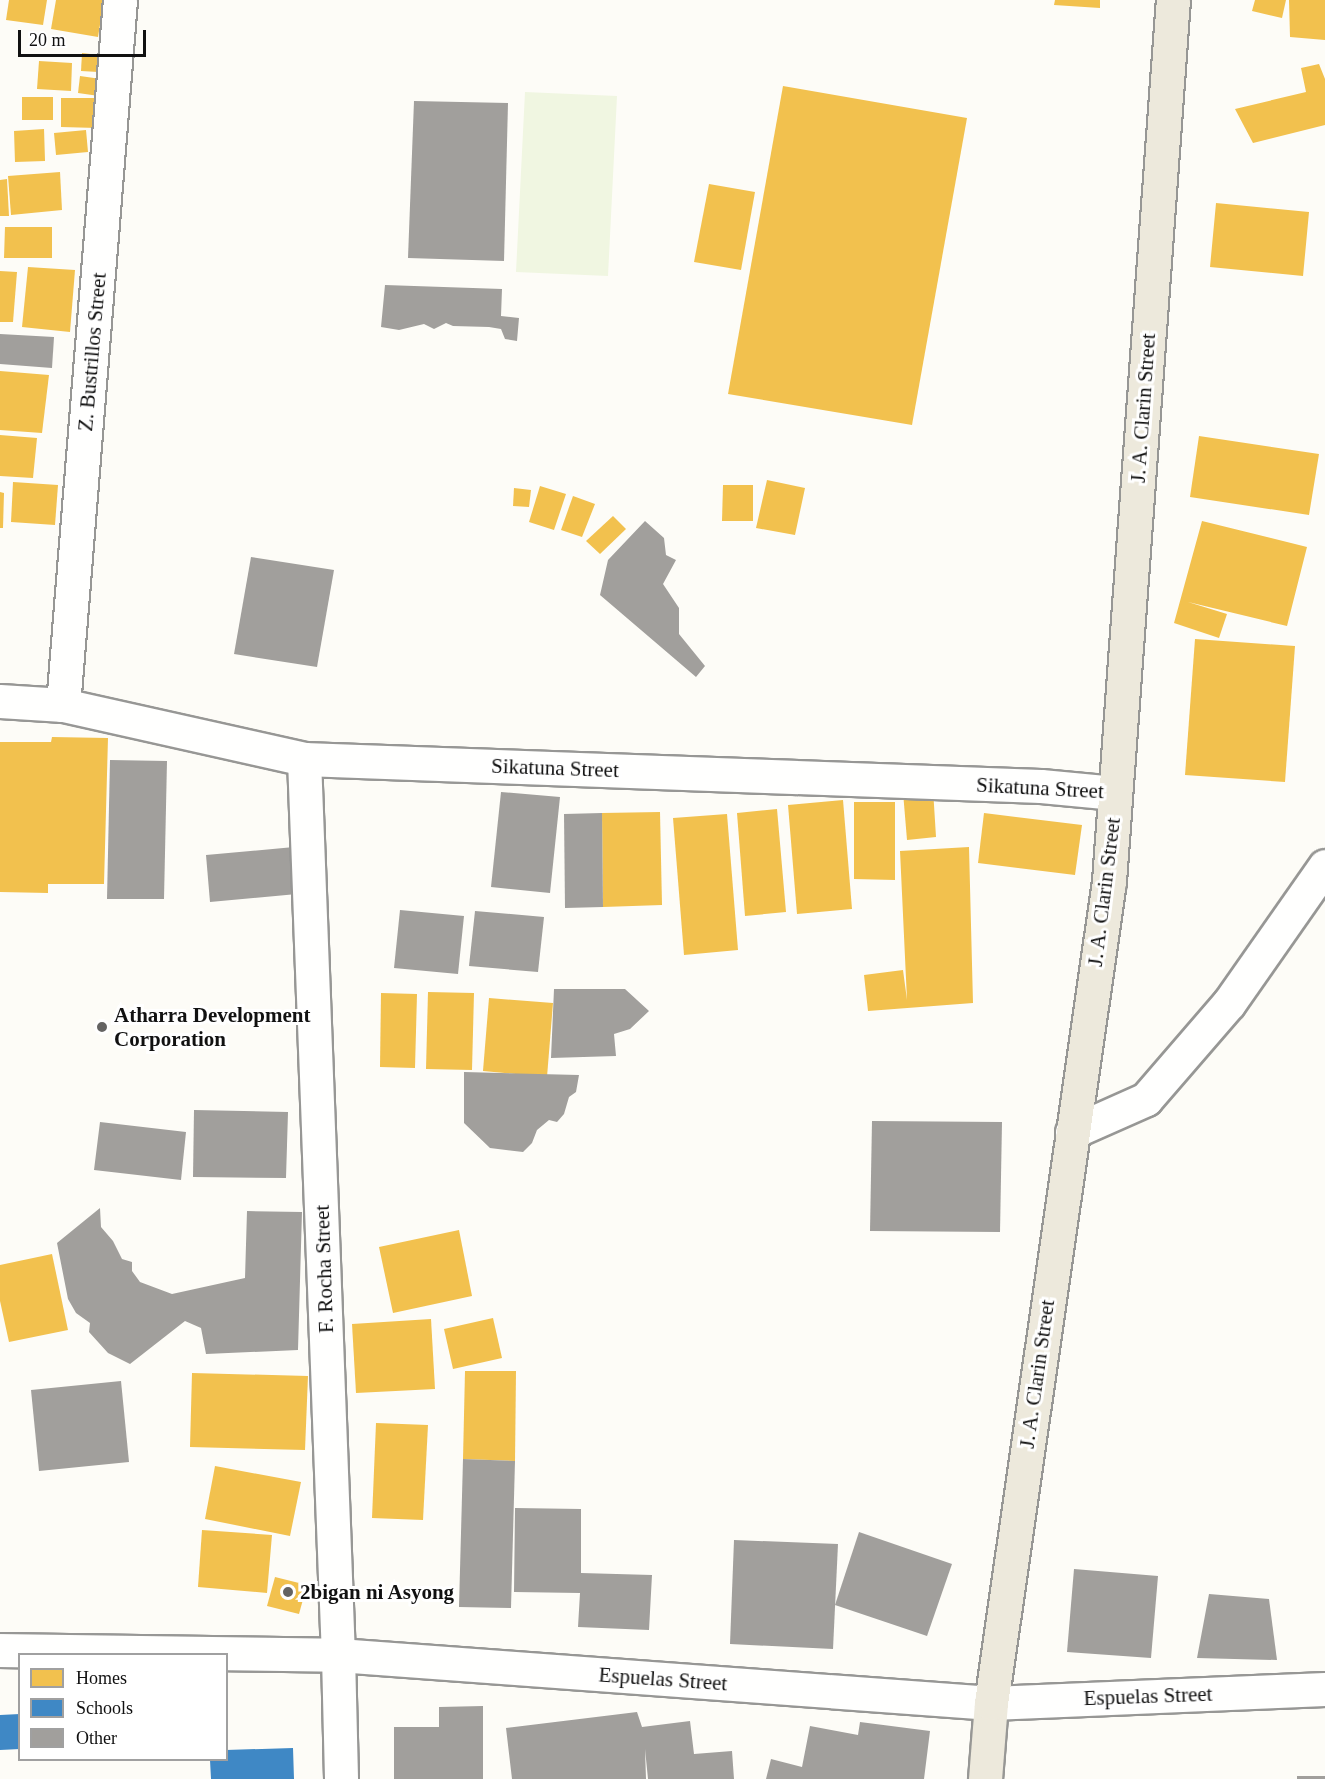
<!DOCTYPE html>
<style>
body{margin:0}
#map{position:relative;width:1325px;height:1779px;overflow:hidden;background:#fdfcf7;font-family:"Times New Roman",serif}
div>[style]{position:absolute}
.pitch>*{inset:0;background:#f0f6e1}
.homes>*{inset:0;background:#f2c14e}
.schools>*{inset:0;background:#3f88c5}
.building>*{inset:0;background:#a19f9c}
.roads{filter:drop-shadow(2px 0 #979795) drop-shadow(-2px 0 #979795) drop-shadow(0 2px #979795) drop-shadow(0 -2px #979795)}
.minor>*{height:33px;margin:-16.5px;padding:0 16.5px;transform-origin:16.5px;border-radius:16.5px;background:#fffffe}
.major>*{height:33px;margin:-16.5px;padding:0 16.5px;transform-origin:16.5px;border-radius:16.5px;background:#ede9dc}
.dots>*{width:16px;height:16px;translate:-50% -50%;box-sizing:border-box;border:3px solid #fff;border-radius:50%}
span{translate:-50% -50%;white-space:nowrap;text-align:center;line-height:1.15;-webkit-text-stroke:6px #fff;paint-order:stroke}
.street-label{font-size:21px;color:#111}
.poi-label{font-size:21px;color:#111;font-weight:700}
.left{translate:0 -50%;text-align:left}
.legend{position:absolute;left:18px;top:1653px;width:210px;height:108px;box-sizing:border-box;background:#fff;border:2px solid #a0a0a0;margin:0;padding:8px 10px;list-style:none;font-size:18px;color:#111}
.legend li{display:flex;align-items:center;gap:12px;height:30px}
.legend b{width:30px;border:2px solid #a0a0a0}
.scale{position:absolute;left:18px;top:30px;width:128px;height:27px;box-sizing:border-box;border:3px solid #111;border-top:0;padding-left:8px;font-size:18px;line-height:21px;white-space:nowrap;color:#111;-webkit-text-stroke:4px #fff;paint-order:stroke}
</style>
<div id="map">
<div class="pitch">
<div style="clip-path:polygon(525px 92px,617px 96px,608px 276px,516px 272px)"></div>
</div>
<div class="homes">
<div style="clip-path:polygon(9px 0,47px 0,43px 25px,6px 20px)"></div>
<div style="clip-path:polygon(56px 0,104px 0,98px 37px,51px 29px)"></div>
<div style="clip-path:polygon(1055px 0,1100px 0,1100px 8px,1054px 5px)"></div>
<div style="clip-path:polygon(1255px 0,1286px 0,1282px 18px,1252px 11px)"></div>
<div style="clip-path:polygon(1289px 0,1325px 0,1325px 40px,1290px 37px)"></div>
<div style="clip-path:polygon(82px 53px,99px 55px,98px 72px,81px 71px)"></div>
<div style="clip-path:polygon(39px 61px,72px 63px,71px 91px,37px 89px)"></div>
<div style="clip-path:polygon(1319px 64px,1325px 79px,1325px 125px,1253px 143px,1235px 109px,1306px 92px,1301px 68px)"></div>
<div style="clip-path:polygon(80px 76px,101px 79px,99px 96px,78px 93px)"></div>
<div style="clip-path:polygon(783px 86px,967px 118px,912px 425px,728px 394px)"></div>
<div style="clip-path:polygon(22px 97px,53px 97px,53px 120px,22px 120px)"></div>
<div style="clip-path:polygon(61px 98px,98px 98px,97px 128px,61px 127px)"></div>
<div style="clip-path:polygon(44px 129px,45px 161px,15px 162px,14px 131px)"></div>
<div style="clip-path:polygon(86px 130px,88px 152px,56px 155px,54px 133px)"></div>
<div style="clip-path:polygon(60px 172px,62px 210px,11px 215px,8px 176px)"></div>
<div style="clip-path:polygon(7px 179px,9px 216px,0 216px,0 180px)"></div>
<div style="clip-path:polygon(709px 184px,755px 192px,741px 270px,694px 262px)"></div>
<div style="clip-path:polygon(1216px 203px,1309px 212px,1303px 276px,1210px 267px)"></div>
<div style="clip-path:polygon(5px 227px,52px 227px,52px 258px,4px 258px)"></div>
<div style="clip-path:polygon(28px 267px,75px 270px,70px 332px,22px 327px)"></div>
<div style="clip-path:polygon(0 271px,17px 272px,13px 322px,0 322px)"></div>
<div style="clip-path:polygon(0 371px,49px 375px,42px 433px,0 430px)"></div>
<div style="clip-path:polygon(0 435px,37px 438px,33px 478px,0 476px)"></div>
<div style="clip-path:polygon(1199px 436px,1319px 454px,1309px 515px,1190px 497px)"></div>
<div style="clip-path:polygon(767px 480px,805px 488px,795px 535px,756px 528px)"></div>
<div style="clip-path:polygon(13px 482px,58px 485px,55px 525px,11px 522px)"></div>
<div style="clip-path:polygon(723px 485px,753px 485px,753px 521px,722px 521px)"></div>
<div style="clip-path:polygon(540px 486px,566px 494px,554px 530px,529px 522px)"></div>
<div style="clip-path:polygon(514px 488px,531px 490px,529px 507px,513px 506px)"></div>
<div style="clip-path:polygon(0 492px,4px 493px,3px 528px,0 528px)"></div>
<div style="clip-path:polygon(573px 496px,595px 504px,582px 537px,561px 530px)"></div>
<div style="clip-path:polygon(613px 516px,626px 529px,600px 554px,586px 541px)"></div>
<div style="clip-path:polygon(1202px 521px,1307px 547px,1287px 626px,1188px 602px,1227px 614px,1219px 638px,1174px 623px)"></div>
<div style="clip-path:polygon(1195px 639px,1295px 646px,1285px 782px,1185px 775px)"></div>
<div style="clip-path:polygon(52px 737px,108px 738px,104px 884px,48px 884px,48px 893px,0 892px,0 742px,51px 742px)"></div>
<div style="clip-path:polygon(933px 789px,936px 837px,907px 840px,903px 792px)"></div>
<div style="clip-path:polygon(843px 800px,852px 909px,797px 914px,788px 805px)"></div>
<div style="clip-path:polygon(854px 802px,895px 802px,895px 880px,854px 879px)"></div>
<div style="clip-path:polygon(777px 809px,786px 912px,745px 916px,737px 813px)"></div>
<div style="clip-path:polygon(660px 812px,662px 905px,603px 907px,602px 813px)"></div>
<div style="clip-path:polygon(984px 813px,1082px 825px,1075px 875px,978px 863px)"></div>
<div style="clip-path:polygon(727px 814px,738px 950px,684px 955px,673px 818px)"></div>
<div style="clip-path:polygon(969px 847px,973px 1003px,868px 1011px,864px 975px,903px 970px,907px 1000px,900px 851px)"></div>
<div style="clip-path:polygon(428px 992px,474px 993px,472px 1070px,426px 1069px)"></div>
<div style="clip-path:polygon(381px 993px,417px 994px,415px 1068px,380px 1067px)"></div>
<div style="clip-path:polygon(489px 998px,553px 1003px,547px 1077px,483px 1071px)"></div>
<div style="clip-path:polygon(459px 1230px,472px 1296px,393px 1313px,379px 1247px)"></div>
<div style="clip-path:polygon(52px 1254px,68px 1330px,9px 1342px,0 1301px,0 1265px)"></div>
<div style="clip-path:polygon(493px 1318px,502px 1358px,453px 1369px,444px 1329px)"></div>
<div style="clip-path:polygon(431px 1319px,435px 1389px,356px 1393px,352px 1324px)"></div>
<div style="clip-path:polygon(465px 1371px,516px 1371px,515px 1461px,463px 1459px)"></div>
<div style="clip-path:polygon(192px 1373px,308px 1376px,305px 1450px,190px 1447px)"></div>
<div style="clip-path:polygon(376px 1423px,428px 1425px,423px 1520px,372px 1518px)"></div>
<div style="clip-path:polygon(215px 1466px,301px 1482px,290px 1536px,205px 1519px)"></div>
<div style="clip-path:polygon(202px 1530px,272px 1535px,267px 1593px,198px 1587px)"></div>
<div style="clip-path:polygon(275px 1577px,307px 1585px,299px 1614px,267px 1606px)"></div>
</div>
<div class="schools">
<div style="clip-path:polygon(20px 1714px,20px 1749px,0 1750px,0 1715px)"></div>
<div style="clip-path:polygon(293px 1748px,294px 1779px,211px 1779px,210px 1760px,226px 1760px,226px 1750px)"></div>
</div>
<div class="building">
<div style="clip-path:polygon(414px 101px,508px 103px,504px 261px,408px 258px)"></div>
<div style="clip-path:polygon(385px 285px,502px 289px,501px 316px,519px 318px,517px 341px,505px 339px,501px 329px,489px 327px,453px 326px,446px 323px,434px 329px,424px 324px,399px 330px,381px 327px)"></div>
<div style="clip-path:polygon(0 334px,54px 337px,52px 368px,0 364px)"></div>
<div style="clip-path:polygon(645px 521px,664px 538px,666px 555px,676px 560px,663px 584px,679px 608px,679px 634px,705px 666px,696px 677px,600px 595px,608px 560px)"></div>
<div style="clip-path:polygon(251px 557px,334px 570px,317px 667px,234px 654px)"></div>
<div style="clip-path:polygon(110px 760px,167px 761px,164px 899px,107px 899px)"></div>
<div style="clip-path:polygon(501px 792px,560px 797px,550px 893px,491px 887px)"></div>
<div style="clip-path:polygon(602px 813px,603px 907px,565px 908px,564px 814px)"></div>
<div style="clip-path:polygon(294px 847px,297px 894px,210px 902px,206px 855px)"></div>
<div style="clip-path:polygon(400px 910px,464px 916px,458px 974px,394px 968px)"></div>
<div style="clip-path:polygon(475px 911px,544px 917px,538px 972px,469px 966px)"></div>
<div style="clip-path:polygon(554px 989px,625px 989px,649px 1011px,630px 1029px,614px 1034px,616px 1056px,551px 1058px)"></div>
<div style="clip-path:polygon(464px 1072px,579px 1075px,576px 1092px,569px 1097px,564px 1114px,557px 1122px,549px 1120px,537px 1130px,532px 1143px,523px 1152px,490px 1148px,464px 1123px)"></div>
<div style="clip-path:polygon(194px 1110px,288px 1112px,286px 1178px,193px 1177px)"></div>
<div style="clip-path:polygon(872px 1121px,1002px 1122px,1000px 1232px,870px 1231px)"></div>
<div style="clip-path:polygon(100px 1122px,186px 1132px,181px 1180px,94px 1170px)"></div>
<div style="clip-path:polygon(100px 1208px,101px 1227px,113px 1241px,122px 1259px,132px 1262px,132px 1271px,140px 1282px,172px 1294px,245px 1278px,247px 1211px,302px 1212px,298px 1350px,206px 1354px,201px 1328px,185px 1321px,130px 1364px,108px 1353px,89px 1332px,90px 1323px,76px 1313px,68px 1299px,57px 1243px)"></div>
<div style="clip-path:polygon(121px 1381px,129px 1462px,39px 1471px,31px 1390px)"></div>
<div style="clip-path:polygon(463px 1459px,515px 1461px,511px 1608px,459px 1607px)"></div>
<div style="clip-path:polygon(515px 1508px,581px 1509px,581px 1573px,652px 1575px,649px 1630px,578px 1627px,580px 1593px,514px 1592px)"></div>
<div style="clip-path:polygon(859px 1532px,952px 1564px,927px 1636px,835px 1605px)"></div>
<div style="clip-path:polygon(734px 1540px,838px 1544px,833px 1649px,730px 1644px)"></div>
<div style="clip-path:polygon(1074px 1569px,1158px 1576px,1151px 1658px,1067px 1652px)"></div>
<div style="clip-path:polygon(1209px 1594px,1269px 1599px,1277px 1660px,1197px 1658px)"></div>
<div style="clip-path:polygon(483px 1706px,483px 1779px,394px 1779px,394px 1727px,439px 1727px,439px 1707px)"></div>
<div style="clip-path:polygon(637px 1712px,642px 1727px,690px 1721px,694px 1754px,732px 1751px,734px 1779px,648px 1779px,645px 1749px,646px 1779px,512px 1779px,506px 1728px)"></div>
<div style="clip-path:polygon(860px 1722px,930px 1731px,924px 1779px,766px 1779px,771px 1759px,802px 1767px,810px 1726px,858px 1735px)"></div>
<div style="clip-path:polygon(1297px 1776px,1325px 1776px,1325px 1779px,1297px 1779px)"></div>
</div>
<div class="roads">
<div class="minor">
<div style="left:0;top:701px;width:63px;rotate:3.6deg"></div>
<div style="left:63px;top:705px;width:247px;rotate:12.6deg"></div>
<div style="left:304px;top:759px;width:737px;rotate:2.1deg"></div>
<div style="left:1041px;top:786px;width:74px;rotate:5.4deg"></div>
<div style="left:63px;top:705px;width:707px;rotate:-85.38deg"></div>
<div style="left:304px;top:759px;width:897px;rotate:87.83deg"></div>
<div style="left:338px;top:1655px;width:124px;rotate:88.6deg"></div>
<div style="left:1072px;top:1132px;width:81px;rotate:-24deg"></div>
<div style="left:1146px;top:1099px;width:127px;rotate:-49.2deg"></div>
<div style="left:1229px;top:1003px;width:167px;rotate:-55deg"></div>
<div style="left:0;top:1650px;width:338px;rotate:0.8deg"></div>
<div style="left:338px;top:1655px;width:655px;rotate:4.2deg"></div>
<div style="left:991px;top:1703px;width:334px;rotate:-2.4deg"></div>
</div>
<div class="major">
<div style="left:985px;top:1779px;width:76px;rotate:-85.5deg"></div>
<div style="left:991px;top:1703px;width:830px;rotate:-81.83deg"></div>
<div style="left:1109px;top:881px;width:883px;rotate:-85.85deg"></div>
</div>
</div>
<div class="dots">
<div style="left:102px;top:1027px;background:#646362"></div>
<div style="left:288px;top:1592px;background:#646362"></div>
</div>
<div class="street-label">
<span style="left:92px;top:352px;rotate:-85deg">Z. Bustrillos Street</span>
<span style="left:1143px;top:408px;rotate:-86deg">J. A. Clarin Street</span>
<span style="left:555px;top:768px;rotate:2deg">Sikatuna Street</span>
<span style="left:1040px;top:788px;rotate:3deg">Sikatuna Street</span>
<span style="left:1104px;top:892px;rotate:-83deg">J. A. Clarin Street</span>
<span style="left:324px;top:1269px;rotate:-92deg">F. Rocha Street</span>
<span style="left:1037px;top:1374px;rotate:-82deg">J. A. Clarin Street</span>
<span style="left:663px;top:1679px;rotate:4deg">Espuelas Street</span>
<span style="left:1148px;top:1696px;rotate:-2deg">Espuelas Street</span>
</div>
<div class="poi-label">
<span class="left" style="left:114px;top:1027px">Atharra Development<br>Corporation</span>
<span class="left" style="left:300px;top:1592px">2bigan ni Asyong</span>
</div>
<ul class="legend">
<li><b style="height:16px;background:#f2c14e"></b>Homes</li>
<li><b style="height:16px;background:#3f88c5"></b>Schools</li>
<li><b style="height:16px;background:#a19f9c"></b>Other</li>
</ul>
<div class="scale">20 m</div>
</div>
